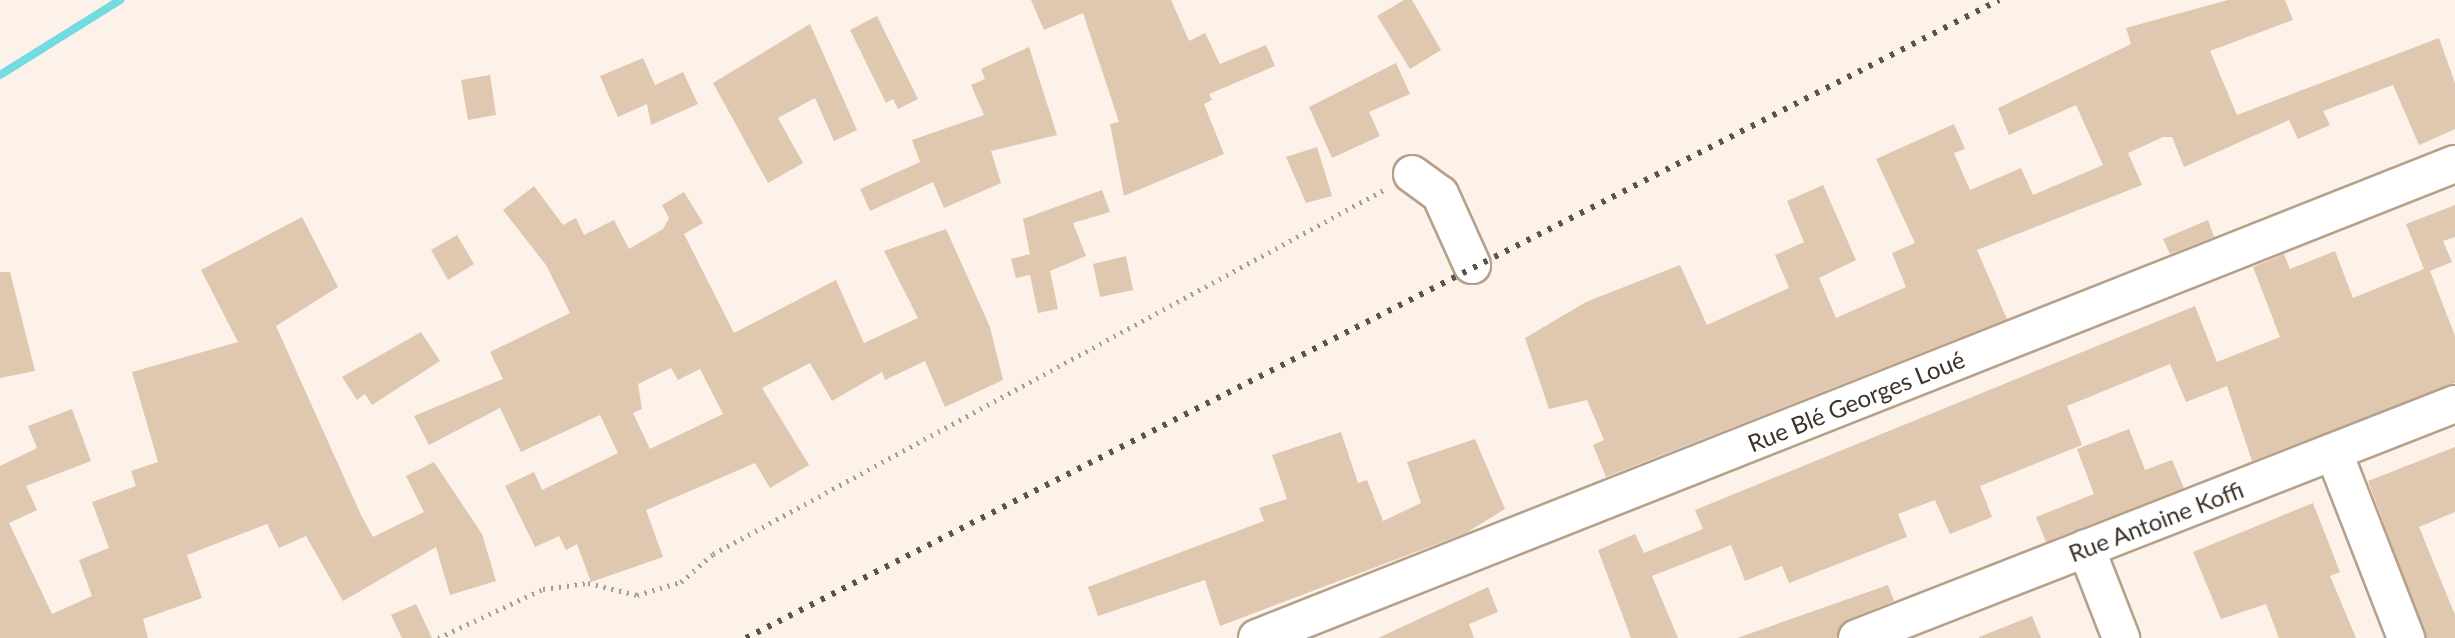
<!DOCTYPE html>
<meta charset="utf-8">
<style>
body{margin:0}
#map{position:relative;width:2455px;height:638px;overflow:hidden;background:#fcf2e9;font-family:Lato,sans-serif}
div>[style]{position:absolute}
.stream>*{height:8px;margin:-4px;padding:0 4px;transform-origin:4px;border-radius:4px;background:#74dce1}
.building>*{inset:0;background:#dfc7b0}
.path>*{height:5px;margin-top:-2.5px;transform-origin:0;background:repeating-linear-gradient(90deg,#a59c92 0 2px,transparent 0 8px)}
.roads{filter:drop-shadow(2px 0 #b7a089) drop-shadow(-2px 0 #b7a089) drop-shadow(0 2px #b7a089) drop-shadow(0 -2px #b7a089)}
.minor>*{height:36px;margin:-18px;padding:0 18px;transform-origin:18px;border-radius:18px;background:#fff}
.rail>*{height:6px;margin-top:-3px;transform-origin:0;background:repeating-linear-gradient(90deg,#5b5248 0 4px,transparent 0 12px)}
span{translate:-50% -50%;white-space:nowrap;text-align:center;line-height:1.15;-webkit-text-stroke:6px #fff;paint-order:stroke}
.street-label{font-size:24px;color:#3c3329}
</style>
<div id="map">
<div class="stream">
<div style="left:0;top:75px;width:142px;rotate:-32deg"></div>
</div>
<div class="building">
<div style="clip-path:polygon(1031px 0,1171px 0,1189px 41px,1205px 33px,1220px 64px,1266px 45px,1275px 66px,1209px 94px,1212px 100px,1204px 104px,1224px 154px,1124px 196px,1110px 124px,1119px 122px,1083px 13px,1044px 30px)"></div>
<div style="clip-path:polygon(1404px 0,1412px 0,1441px 50px,1410px 69px,1377px 16px)"></div>
<div style="clip-path:polygon(2228px 0,2285px 0,2293px 20px,2210px 51px,2237px 115px,2439px 38px,2455px 83px,2455px 129px,2419px 145px,2393px 85px,2323px 111px,2330px 125px,2298px 139px,2289px 120px,2184px 167px,2172px 137px,2163px 137px,2128px 153px,2142px 185px,1977px 250px,2007px 319px,1606px 477px,1593px 445px,1604px 440px,1587px 400px,1549px 409px,1525px 338px,1586px 302px,1680px 265px,1707px 325px,1789px 288px,1775px 255px,1804px 242px,1787px 201px,1823px 185px,1856px 260px,1819px 278px,1836px 318px,1906px 287px,1892px 253px,1915px 243px,1876px 159px,1954px 124px,1965px 149px,1954px 153px,1970px 190px,2021px 168px,2033px 195px,2103px 165px,2076px 105px,2009px 135px,1998px 108px,2131px 44px,2126px 28px)"></div>
<div style="clip-path:polygon(877px 16px,918px 99px,898px 109px,893px 99px,886px 103px,850px 30px)"></div>
<div style="clip-path:polygon(810px 24px,857px 130px,834px 141px,815px 98px,778px 118px,803px 163px,768px 183px,713px 83px)"></div>
<div style="clip-path:polygon(1029px 47px,1057px 135px,991px 151px,1001px 183px,944px 208px,933px 182px,870px 211px,860px 189px,920px 162px,912px 140px,984px 115px,971px 85px,985px 79px,981px 69px)"></div>
<div style="clip-path:polygon(643px 58px,655px 85px,683px 72px,698px 104px,651px 125px,647px 104px,618px 117px,600px 76px)"></div>
<div style="clip-path:polygon(1396px 63px,1410px 94px,1369px 112px,1380px 136px,1332px 158px,1309px 107px)"></div>
<div style="clip-path:polygon(490px 75px,496px 115px,468px 120px,461px 80px)"></div>
<div style="clip-path:polygon(1317px 147px,1332px 196px,1306px 203px,1286px 157px)"></div>
<div style="clip-path:polygon(evenodd,534px 186px,563px 225px,576px 218px,584px 235px,614px 220px,629px 249px,663px 229px,669px 218px,662px 205px,684px 192px,703px 223px,684px 234px,734px 333px,836px 280px,864px 343px,918px 318px,884px 251px,946px 229px,990px 327px,1003px 380px,945px 407px,925px 361px,885px 380px,882px 372px,832px 401px,810px 363px,762px 388px,809px 465px,770px 488px,755px 463px,646px 510px,663px 557px,591px 582px,577px 544px,566px 550px,559px 536px,535px 547px,505px 486px,534px 472px,542px 490px,618px 453px,600px 415px,521px 452px,500px 408px,429px 445px,414px 416px,503px 379px,490px 352px,570px 313px,546px 265px,503px 210px,534px 186px,671px 368px,678px 380px,700px 369px,723px 414px,650px 449px,633px 413px,642px 409px,638px 384px,671px 368px)"></div>
<div style="clip-path:polygon(1102px 190px,1110px 212px,1073px 223px,1086px 256px,1050px 271px,1058px 309px,1038px 313px,1030px 275px,1016px 278px,1011px 259px,1030px 254px,1023px 219px)"></div>
<div style="clip-path:polygon(2455px 205px,2455px 237px,2443px 241px,2452px 262px,2430px 271px,2455px 336px,2455px 383px,2252px 461px,2227px 386px,2186px 402px,2170px 364px,2067px 406px,2082px 445px,1980px 486px,1992px 517px,1950px 534px,1935px 500px,1898px 514px,1907px 537px,1789px 583px,1782px 566px,1745px 581px,1731px 545px,1652px 576px,1678px 638px,1631px 638px,1598px 550px,1635px 534px,1644px 553px,1703px 529px,1695px 510px,2195px 306px,2217px 362px,2280px 337px,2253px 267px,2284px 254px,2290px 269px,2335px 251px,2353px 298px,2424px 269px,2406px 224px)"></div>
<div style="clip-path:polygon(302px 217px,338px 287px,276px 326px,361px 515px,373px 537px,424px 512px,406px 476px,434px 462px,482px 534px,496px 581px,450px 595px,436px 547px,343px 601px,306px 536px,279px 548px,267px 524px,187px 555px,202px 598px,143px 619px,148px 638px,0 638px,0 466px,37px 448px,28px 426px,72px 409px,91px 461px,26px 486px,37px 510px,9px 523px,52px 614px,92px 596px,79px 560px,109px 548px,92px 502px,136px 486px,131px 471px,158px 462px,132px 372px,238px 342px,201px 270px)"></div>
<div style="clip-path:polygon(2208px 220px,2214px 237px,2170px 254px,2163px 239px)"></div>
<div style="clip-path:polygon(457px 235px,474px 264px,448px 280px,431px 250px)"></div>
<div style="clip-path:polygon(1126px 256px,1133px 290px,1100px 297px,1093px 264px)"></div>
<div style="clip-path:polygon(0 272px,10px 272px,35px 371px,0 378px)"></div>
<div style="clip-path:polygon(421px 332px,440px 361px,372px 405px,365px 394px,357px 400px,342px 377px)"></div>
<div style="clip-path:polygon(2129px 429px,2145px 470px,2172px 460px,2184px 488px,2046px 542px,2036px 517px,2094px 494px,2077px 449px)"></div>
<div style="clip-path:polygon(1341px 432px,1358px 483px,1367px 480px,1383px 521px,1421px 503px,1407px 462px,1475px 439px,1505px 509px,1466px 533px,1220px 626px,1205px 580px,1098px 616px,1088px 587px,1264px 521px,1259px 508px,1287px 499px,1272px 455px)"></div>
<div style="clip-path:polygon(2455px 447px,2455px 512px,2419px 527px,2455px 615px,2455px 638px,2426px 638px,2368px 481px)"></div>
<div style="clip-path:polygon(2313px 503px,2340px 572px,2330px 576px,2356px 638px,2279px 638px,2266px 604px,2221px 619px,2193px 552px)"></div>
<div style="clip-path:polygon(1888px 585px,1894px 601px,1849px 619px,1836px 638px,1737px 638px)"></div>
<div style="clip-path:polygon(1488px 587px,1498px 612px,1469px 624px,1474px 638px,1378px 638px)"></div>
<div style="clip-path:polygon(416px 604px,432px 638px,402px 638px,391px 615px)"></div>
<div style="clip-path:polygon(2032px 616px,2041px 638px,1979px 638px,1979px 637px)"></div>
</div>
<div class="path">
<div style="left:438px;top:638px;width:116px;rotate:-25deg"></div>
<div style="left:543px;top:589px;width:45px;rotate:-7.6deg"></div>
<div style="left:588px;top:583px;width:50px;rotate:13.8deg"></div>
<div style="left:637px;top:595px;width:46px;rotate:-16.5deg"></div>
<div style="left:681px;top:582px;width:43px;rotate:-41.2deg"></div>
<div style="left:713px;top:554px;width:767px;rotate:-28.5deg"></div>
</div>
<div class="roads">
<div class="minor">
<div style="left:1412px;top:174px;width:34px;rotate:36deg"></div>
<div style="left:1440px;top:194px;width:78px;rotate:65.7deg"></div>
<div style="left:2334px;top:453px;width:199px;rotate:68.7deg"></div>
<div style="left:2086px;top:548px;width:97px;rotate:68.7deg"></div>
<div style="left:1257px;top:638px;width:1288px;rotate:-21.59deg"></div>
<div style="left:1857px;top:638px;width:642px;rotate:-21.37deg"></div>
</div>
</div>
<div class="rail">
<div style="left:746px;top:638px;width:1406px;rotate:-26.98deg"></div>
</div>
<div class="street-label">
<span style="left:1856px;top:401px;rotate:-22deg">Rue Blé Georges Loué</span>
<span style="left:2156px;top:521px;rotate:-21deg">Rue Antoine Koffi</span>
</div>
</div>
